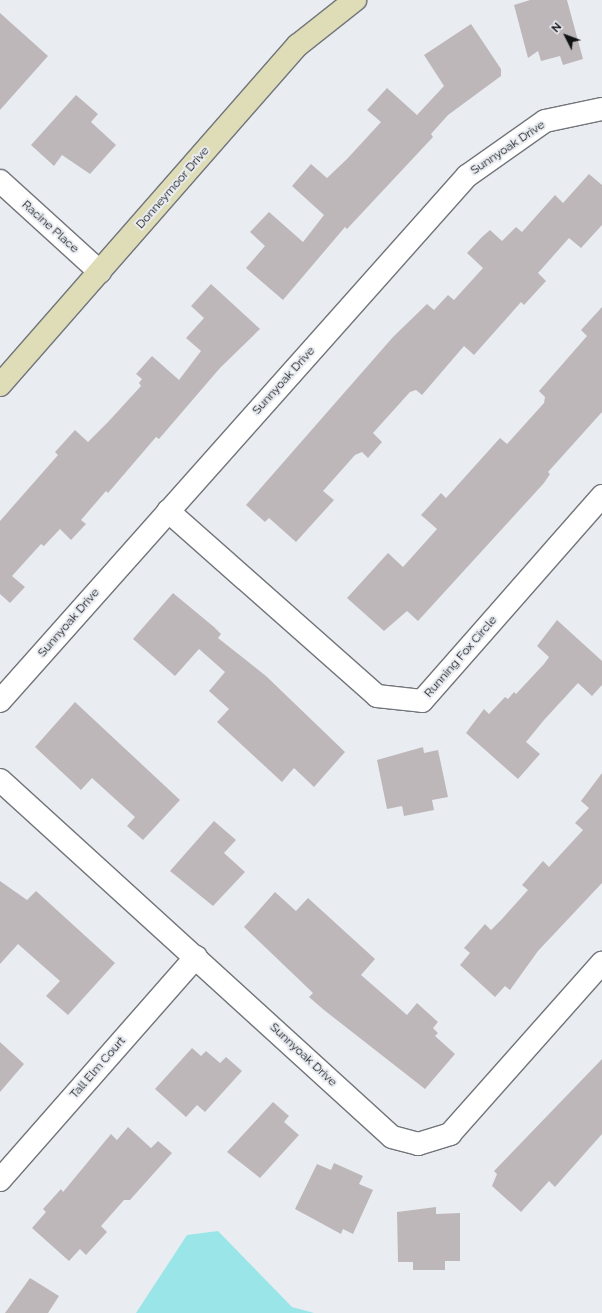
<!DOCTYPE html>
<style>
body{margin:0}
#map{position:relative;width:602px;height:1313px;overflow:hidden;background:#e9edf2;font-family:Raleway,sans-serif}
div>[style]{position:absolute}
.water>*{inset:0;background:#9ae5e7}
.building>*{inset:0;background:#beb7ba}
.roads{filter:drop-shadow(1px 0 #72757a) drop-shadow(-1px 0 #72757a) drop-shadow(0 1px #72757a) drop-shadow(0 -1px #72757a)}
.street>*{height:22px;margin:-11px;padding:0 11px;transform-origin:11px;border-radius:11px;background:#fff}
.secondary>*{height:22px;margin:-11px;padding:0 11px;transform-origin:11px;border-radius:11px;background:#deddb8}
span{translate:-50% -50%;white-space:nowrap;text-align:center;line-height:1.15;-webkit-text-stroke:4px #e9edf2;paint-order:stroke}
.street-label{font-size:12px;color:#111214}
.north{position:absolute;left:546px;top:16px;width:40px;height:40px;-webkit-text-stroke:3px #e9edf2;paint-order:stroke;rotate:312deg;font-size:11px;font-weight:700;line-height:16px;text-align:center;color:#111214}
.north::after{content:'';display:block;margin:auto;width:14px;height:18px;background:#111214;clip-path:polygon(50% 0,100% 100%,50% 72%,0 100%)}
</style>
<div id="map">
<div class="water">
<div style="clip-path:polygon(218px 1231px,292px 1307px,314px 1313px,136px 1313px,187px 1235px)"></div>
</div>
<div class="building">
<div style="clip-path:polygon(530px 0,567px 0,583px 59px,563px 65px,560px 56px,541px 61px,538px 51px,528px 58px,514px 5px)"></div>
<div style="clip-path:polygon(0 13px,48px 56px,0 110px)"></div>
<div style="clip-path:polygon(471px 24px,501px 69px,501px 76px,448px 115px,431px 134px,433px 137px,347px 229px,345px 227px,283px 300px,246px 268px,265px 246px,250px 232px,269px 212px,303px 242px,324px 215px,292px 186px,311px 164px,327px 178px,347px 159px,381px 122px,367px 110px,387px 88px,417px 115px,444px 86px,424px 55px)"></div>
<div style="clip-path:polygon(76px 95px,98px 114px,91px 122px,116px 145px,90px 174px,62px 155px,54px 166px,31px 145px)"></div>
<div style="clip-path:polygon(589px 174px,602px 185px,602px 225px,581px 248px,569px 238px,538px 273px,546px 281px,524px 305px,521px 302px,474px 355px,464px 346px,422px 395px,416px 390px,410px 392px,373px 433px,382px 442px,368px 458px,362px 452px,355px 455px,323px 491px,334px 500px,296px 542px,269px 518px,265px 522px,246px 505px,393px 337px,427px 304px,434px 310px,448px 295px,454px 300px,483px 268px,467px 253px,482px 237px,490px 230px,502px 241px,516px 227px,522px 232px,555px 195px,563px 203px)"></div>
<div style="clip-path:polygon(211px 284px,260px 329px,220px 368px,159px 439px,156px 437px,108px 493px,106px 491px,81px 520px,86px 524px,71px 540px,60px 529px,44px 546px,41px 544px,12px 576px,25px 587px,10px 603px,0 594px,0 521px,58px 455px,55px 452px,75px 430px,88px 442px,108px 422px,141px 386px,139px 383px,142px 379px,136px 374px,152px 356px,179px 380px,201px 351px,186px 338px,204px 318px,191px 306px)"></div>
<div style="clip-path:polygon(602px 307px,602px 412px,548px 472px,550px 474px,544px 483px,418px 621px,407px 611px,384px 631px,347px 598px,388px 553px,403px 567px,437px 529px,421px 515px,441px 493px,446px 498px,500px 438px,507px 444px,544px 403px,545px 397px,539px 391px,587px 336px,581px 330px)"></div>
<div style="clip-path:polygon(173px 593px,214px 627px,221px 634px,218px 638px,266px 676px,345px 752px,314px 787px,294px 768px,282px 782px,217px 722px,229px 709px,209px 691px,225px 672px,199px 649px,175px 676px,133px 639px)"></div>
<div style="clip-path:polygon(557px 620px,602px 661px,602px 685px,592px 696px,578px 683px,544px 720px,526px 742px,540px 754px,518px 779px,466px 733px,484px 709px,489px 714px,505px 697px,508px 699px,514px 692px,516px 694px,544px 664px,549px 657px,537px 646px)"></div>
<div style="clip-path:polygon(75px 702px,180px 800px,143px 840px,127px 826px,135px 817px,92px 778px,81px 790px,35px 747px)"></div>
<div style="clip-path:polygon(423px 747px,424px 753px,438px 750px,448px 797px,432px 800px,434px 810px,404px 816px,402px 806px,387px 809px,377px 760px)"></div>
<div style="clip-path:polygon(602px 773px,602px 883px,538px 951px,510px 990px,505px 986px,495px 997px,460px 965px,470px 953px,464px 948px,485px 924px,491px 930px,502px 919px,528px 890px,522px 885px,543px 861px,549px 867px,583px 830px,575px 823px,589px 808px,581px 801px)"></div>
<div style="clip-path:polygon(214px 821px,236px 840px,224px 853px,245px 872px,213px 906px,170px 871px)"></div>
<div style="clip-path:polygon(0 881px,27px 900px,36px 891px,115px 963px,68px 1015px,46px 996px,60px 981px,18px 944px,0 964px)"></div>
<div style="clip-path:polygon(275px 892px,296px 911px,308px 898px,375px 959px,361px 975px,407px 1015px,417px 1003px,438px 1022px,433px 1028px,438px 1033px,435px 1036px,455px 1054px,425px 1089px,324px 1010px,309px 997px,313px 993px,244px 927px)"></div>
<div style="clip-path:polygon(0 1042px,24px 1064px,0 1092px)"></div>
<div style="clip-path:polygon(192px 1048px,201px 1056px,206px 1051px,220px 1063px,226px 1057px,242px 1071px,205px 1112px,197px 1105px,186px 1117px,155px 1089px)"></div>
<div style="clip-path:polygon(602px 1059px,602px 1134px,555px 1187px,549px 1181px,521px 1212px,492px 1186px,497px 1174px,494px 1171px)"></div>
<div style="clip-path:polygon(273px 1102px,289px 1116px,284px 1122px,299px 1135px,260px 1178px,227px 1152px)"></div>
<div style="clip-path:polygon(128px 1127px,151px 1148px,158px 1141px,172px 1153px,130px 1200px,124px 1200px,101px 1226px,107px 1232px,86px 1255px,80px 1249px,69px 1261px,32px 1228px,46px 1212px,43px 1209px,61px 1189px,63px 1192px,111px 1134px,117px 1140px)"></div>
<div style="clip-path:polygon(334px 1163px,363px 1176px,359px 1184px,373px 1190px,353px 1234px,343px 1229px,341px 1234px,295px 1209px,317px 1164px,331px 1170px)"></div>
<div style="clip-path:polygon(436px 1207px,436px 1214px,460px 1213px,460px 1261px,445px 1261px,445px 1270px,413px 1270px,413px 1262px,398px 1262px,397px 1212px)"></div>
<div style="clip-path:polygon(30px 1278px,59px 1296px,48px 1313px,5px 1313px)"></div>
</div>
<div class="roads">
<div class="street">
<div style="left:0;top:181px;width:135px;rotate:42.3deg"></div>
<div style="left:168px;top:511px;width:279px;rotate:41.5deg"></div>
<div style="left:377px;top:696px;width:45px;rotate:6.3deg"></div>
<div style="left:422px;top:701px;width:273px;rotate:-48.7deg"></div>
<div style="left:0;top:701px;width:703px;rotate:-48.35deg"></div>
<div style="left:467px;top:176px;width:95px;rotate:-35.2deg"></div>
<div style="left:545px;top:121px;width:58px;rotate:-11.9deg"></div>
<div style="left:0;top:780px;width:530px;rotate:42.32deg"></div>
<div style="left:392px;top:1137px;width:27px;rotate:15deg"></div>
<div style="left:418px;top:1144px;width:34px;rotate:-17deg"></div>
<div style="left:450px;top:1134px;width:229px;rotate:-48.4deg"></div>
<div style="left:0;top:1180px;width:297px;rotate:-48.7deg"></div>
</div>
<div class="secondary">
<div style="left:0;top:385px;width:452px;rotate:-48.8deg"></div>
<div style="left:298px;top:45px;width:73px;rotate:-38.3deg"></div>
</div>
</div>
<div class="street-label">
<span style="left:508px;top:148px;rotate:-34deg">Sunnyoak Drive</span>
<span style="left:173px;top:188px;rotate:-49deg">Donneymoor Drive</span>
<span style="left:50px;top:227px;rotate:42deg">Racine Place</span>
<span style="left:284px;top:381px;rotate:-48deg">Sunnyoak Drive</span>
<span style="left:69px;top:623px;rotate:-49deg">Sunnyoak Drive</span>
<span style="left:461px;top:657px;rotate:-49deg">Running Fox Circle</span>
<span style="left:303px;top:1055px;rotate:43deg">Sunnyoak Drive</span>
<span style="left:98px;top:1068px;rotate:-49deg">Tall Elm Court</span>
</div>
<div class="north">N</div>
</div>
